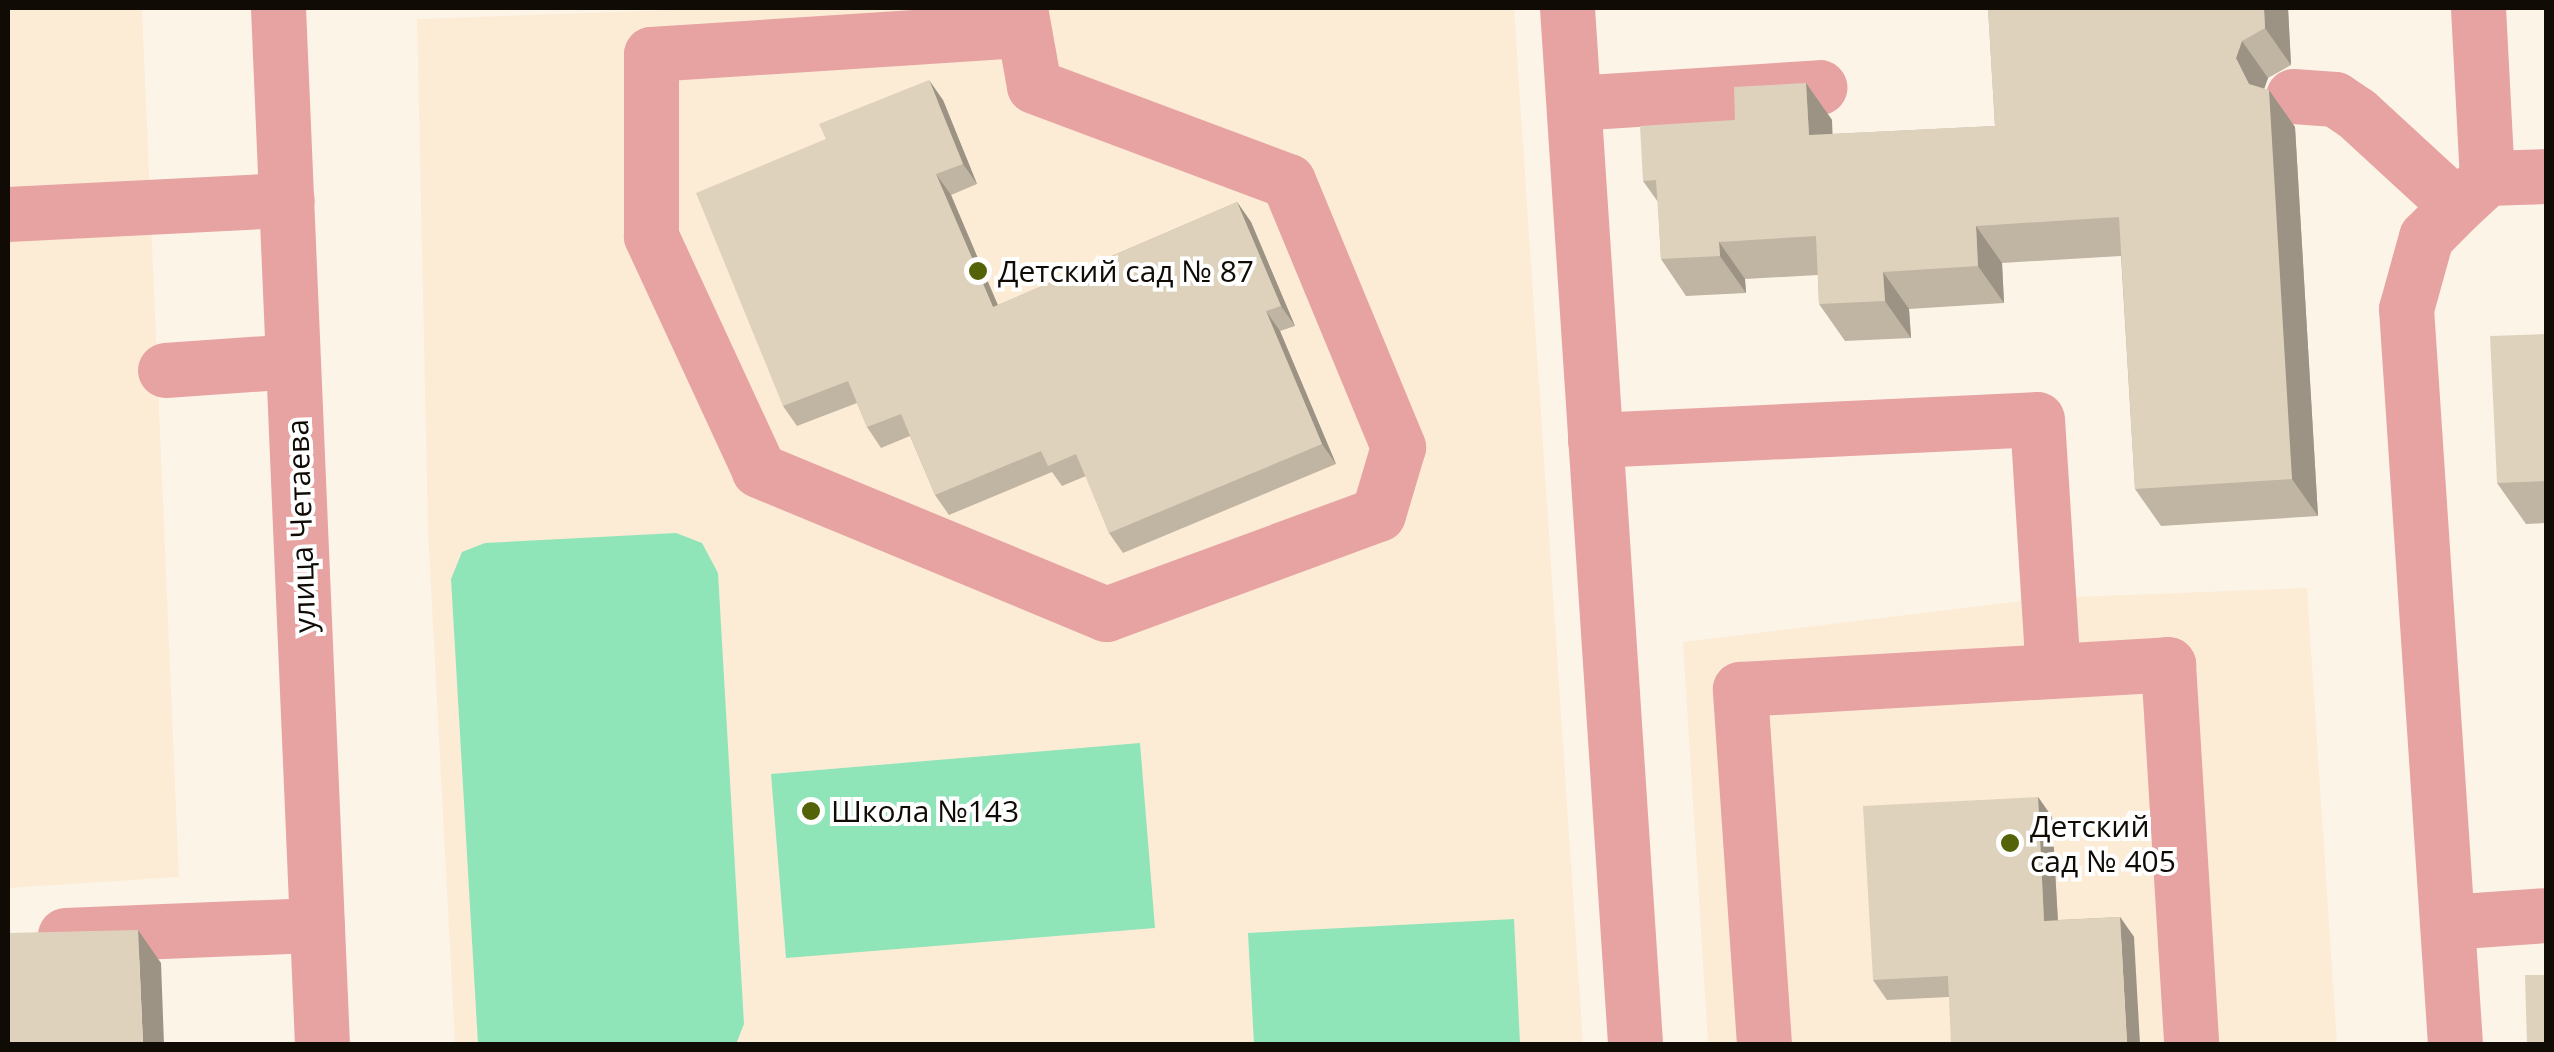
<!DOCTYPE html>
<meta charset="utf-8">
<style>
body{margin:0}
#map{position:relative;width:2554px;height:1052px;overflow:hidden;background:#fdf4e8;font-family:"Open Sans",sans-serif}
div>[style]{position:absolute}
.built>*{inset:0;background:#fcecd6}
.green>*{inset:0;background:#8fe4b8}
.minor>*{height:55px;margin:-27.5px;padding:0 27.5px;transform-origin:27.5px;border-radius:27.5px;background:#e7a3a2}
.wall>*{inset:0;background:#c0b5a3}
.shaded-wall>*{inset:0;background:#9c9384}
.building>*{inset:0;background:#dfd2bd}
.dots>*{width:28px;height:28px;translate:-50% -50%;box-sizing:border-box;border:5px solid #fff;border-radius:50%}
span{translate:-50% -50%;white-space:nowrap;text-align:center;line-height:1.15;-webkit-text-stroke:8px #fff;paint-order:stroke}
.poi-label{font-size:30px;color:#100b05}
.left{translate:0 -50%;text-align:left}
.street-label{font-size:30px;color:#100b05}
.frame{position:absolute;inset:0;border:10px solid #100b05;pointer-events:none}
</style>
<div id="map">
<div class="built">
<div style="clip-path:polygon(8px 8px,142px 8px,179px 877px,8px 888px)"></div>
<div style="clip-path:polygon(724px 8px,1514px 8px,1583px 1044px,455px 1044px,428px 531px,417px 19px)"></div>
<div style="clip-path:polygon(2307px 588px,2337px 1044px,1708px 1044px,1683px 642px,2047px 598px)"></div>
</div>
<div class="green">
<div style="clip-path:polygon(676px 533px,702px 543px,718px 573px,744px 1024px,736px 1044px,478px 1044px,451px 579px,462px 552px,485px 543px)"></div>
<div style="clip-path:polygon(1140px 743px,1155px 928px,786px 958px,771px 774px)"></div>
<div style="clip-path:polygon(1514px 919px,1520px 1044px,1254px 1044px,1248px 933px)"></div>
</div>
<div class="minor">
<div style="left:278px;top:8px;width:1037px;rotate:87.57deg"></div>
<div style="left:1020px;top:8px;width:79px;rotate:79.8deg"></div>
<div style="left:1034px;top:86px;width:271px;rotate:20.5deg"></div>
<div style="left:1288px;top:181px;width:288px;rotate:67.5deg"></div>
<div style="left:1398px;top:447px;width:70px;rotate:106.6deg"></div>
<div style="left:1378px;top:514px;width:290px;rotate:159.8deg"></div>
<div style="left:1106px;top:614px;width:376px;rotate:-157.5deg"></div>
<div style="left:759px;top:470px;width:258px;rotate:-114.8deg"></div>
<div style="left:651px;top:236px;width:182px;rotate:-90deg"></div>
<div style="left:651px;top:54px;width:372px;rotate:-3.7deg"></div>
<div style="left:1567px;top:8px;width:1038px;rotate:86.24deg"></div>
<div style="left:2478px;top:8px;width:170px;rotate:87deg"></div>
<div style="left:2293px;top:96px;width:42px;rotate:4.1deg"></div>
<div style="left:2335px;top:99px;width:25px;rotate:34deg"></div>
<div style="left:2356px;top:113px;width:137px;rotate:42.6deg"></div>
<div style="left:1574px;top:103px;width:246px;rotate:-3.7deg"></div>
<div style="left:8px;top:214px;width:279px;rotate:-2.9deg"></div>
<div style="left:165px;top:370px;width:128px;rotate:-4deg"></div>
<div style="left:1595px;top:440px;width:442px;rotate:-2.7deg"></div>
<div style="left:2037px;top:419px;width:252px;rotate:86.4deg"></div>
<div style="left:2447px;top:922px;width:99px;rotate:-4deg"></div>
<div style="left:65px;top:935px;width:252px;rotate:-2.3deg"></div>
<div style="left:1764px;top:1044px;width:356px;rotate:-93.9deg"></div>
<div style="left:1740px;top:689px;width:429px;rotate:-3.3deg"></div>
<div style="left:2168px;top:664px;width:381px;rotate:86.5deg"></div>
<div style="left:2455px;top:1044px;width:737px;rotate:-93.81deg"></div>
<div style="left:2406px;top:309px;width:75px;rotate:-74.5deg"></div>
<div style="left:2426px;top:237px;width:44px;rotate:-45deg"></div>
<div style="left:2457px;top:206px;width:41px;rotate:-43deg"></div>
<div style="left:2487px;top:178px;width:59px;rotate:-1.9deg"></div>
</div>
<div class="wall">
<div style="clip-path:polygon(1988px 8px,2288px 8px,2291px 65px,2268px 78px,2264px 89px,2269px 90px,2295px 127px,2318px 516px,2161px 526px,2135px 489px,2121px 256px,2002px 263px,2004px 303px,1909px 309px,1911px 338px,1845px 341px,1819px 304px,1818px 275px,1745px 279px,1746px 293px,1686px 296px,1661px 259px,1658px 202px,1643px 181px,1735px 120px,1806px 83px,1832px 120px,1832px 134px,1995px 126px)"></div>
<div style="clip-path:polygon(943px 100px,977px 184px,951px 195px,998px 305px,1237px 202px,1251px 222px,1295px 326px,1280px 331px,1336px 464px,1123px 553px,1109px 533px,1086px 476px,1062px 486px,1052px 472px,949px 515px,935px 495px,910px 436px,881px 448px,867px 427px,857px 403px,797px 426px,783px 406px,826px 139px)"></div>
<div style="clip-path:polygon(2546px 334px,2546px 523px,2526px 524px,2497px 483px)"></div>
<div style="clip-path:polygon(2038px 797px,2052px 817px,2058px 920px,2120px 917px,2134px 937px,1949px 997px,1887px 1000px,1873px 980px)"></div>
</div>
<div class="shaded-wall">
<div style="clip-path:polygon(2264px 8px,2288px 8px,2291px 65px,2265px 28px)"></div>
<div style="clip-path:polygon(2242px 41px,2268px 78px,2262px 95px,2269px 90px,2295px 127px,2318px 516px,2292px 479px,2236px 58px)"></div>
<div style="clip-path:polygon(929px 80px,943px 100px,977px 184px,963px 164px)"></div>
<div style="clip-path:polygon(1806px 83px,1832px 120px,1834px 172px,1809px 135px)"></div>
<div style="clip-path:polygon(936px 174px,951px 195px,1007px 327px,993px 307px)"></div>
<div style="clip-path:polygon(1237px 202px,1251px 222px,1295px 326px,1281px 306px)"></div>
<div style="clip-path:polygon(1976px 226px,2002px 263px,2004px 303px,1978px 266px)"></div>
<div style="clip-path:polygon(1719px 242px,1745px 279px,1746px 293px,1720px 256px)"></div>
<div style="clip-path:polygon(1883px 272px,1909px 309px,1911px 338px,1885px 301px)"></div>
<div style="clip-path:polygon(1266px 311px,1280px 331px,1336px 464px,1322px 444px)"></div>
<div style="clip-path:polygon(2038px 797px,2052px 817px,2059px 941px,2044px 921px)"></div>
<div style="clip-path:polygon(2120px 917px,2134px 937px,2140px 1044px,2127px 1044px)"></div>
<div style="clip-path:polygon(138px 930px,161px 963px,164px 1044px,143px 1044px)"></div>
</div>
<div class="building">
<div style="clip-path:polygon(1988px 8px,2264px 8px,2265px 28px,2242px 41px,2236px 58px,2249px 84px,2269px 90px,2292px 479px,2135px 489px,2119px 217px,1976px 226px,1978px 266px,1883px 272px,1885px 301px,1819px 304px,1816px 236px,1719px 242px,1720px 256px,1661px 259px,1656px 180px,1643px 181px,1640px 126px,1735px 120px,1734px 87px,1806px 83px,1809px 135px,1995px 126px)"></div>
<div style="clip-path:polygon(929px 80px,963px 164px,936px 174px,993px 307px,1237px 202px,1281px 306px,1266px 311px,1322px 444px,1109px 533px,1076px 454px,1048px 466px,1041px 451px,935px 495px,901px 414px,867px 427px,848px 381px,783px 406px,696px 193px,826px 139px,819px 124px)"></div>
<div style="clip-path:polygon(2546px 334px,2546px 481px,2497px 483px,2490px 336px)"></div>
<div style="clip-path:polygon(2038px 797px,2044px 921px,2120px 917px,2127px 1044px,1951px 1044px,1948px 976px,1873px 980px,1863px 806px)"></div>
<div style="clip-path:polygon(138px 930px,143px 1044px,8px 1044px,8px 933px)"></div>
<div style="clip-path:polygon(2525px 975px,2546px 975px,2546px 1044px,2527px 1044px)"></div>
</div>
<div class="dots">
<div style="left:978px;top:271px;background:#546308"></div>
<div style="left:811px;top:811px;background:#546308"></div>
<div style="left:2010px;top:843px;background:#546308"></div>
</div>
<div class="poi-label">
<span class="left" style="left:998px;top:271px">Детский сад № 87</span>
<span class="left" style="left:831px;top:811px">Школа №143</span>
<span class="left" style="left:2030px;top:843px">Детский<br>сад № 405</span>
</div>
<div class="street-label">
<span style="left:301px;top:526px;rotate:-92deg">улица Четаева</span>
</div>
<div class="frame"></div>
</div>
